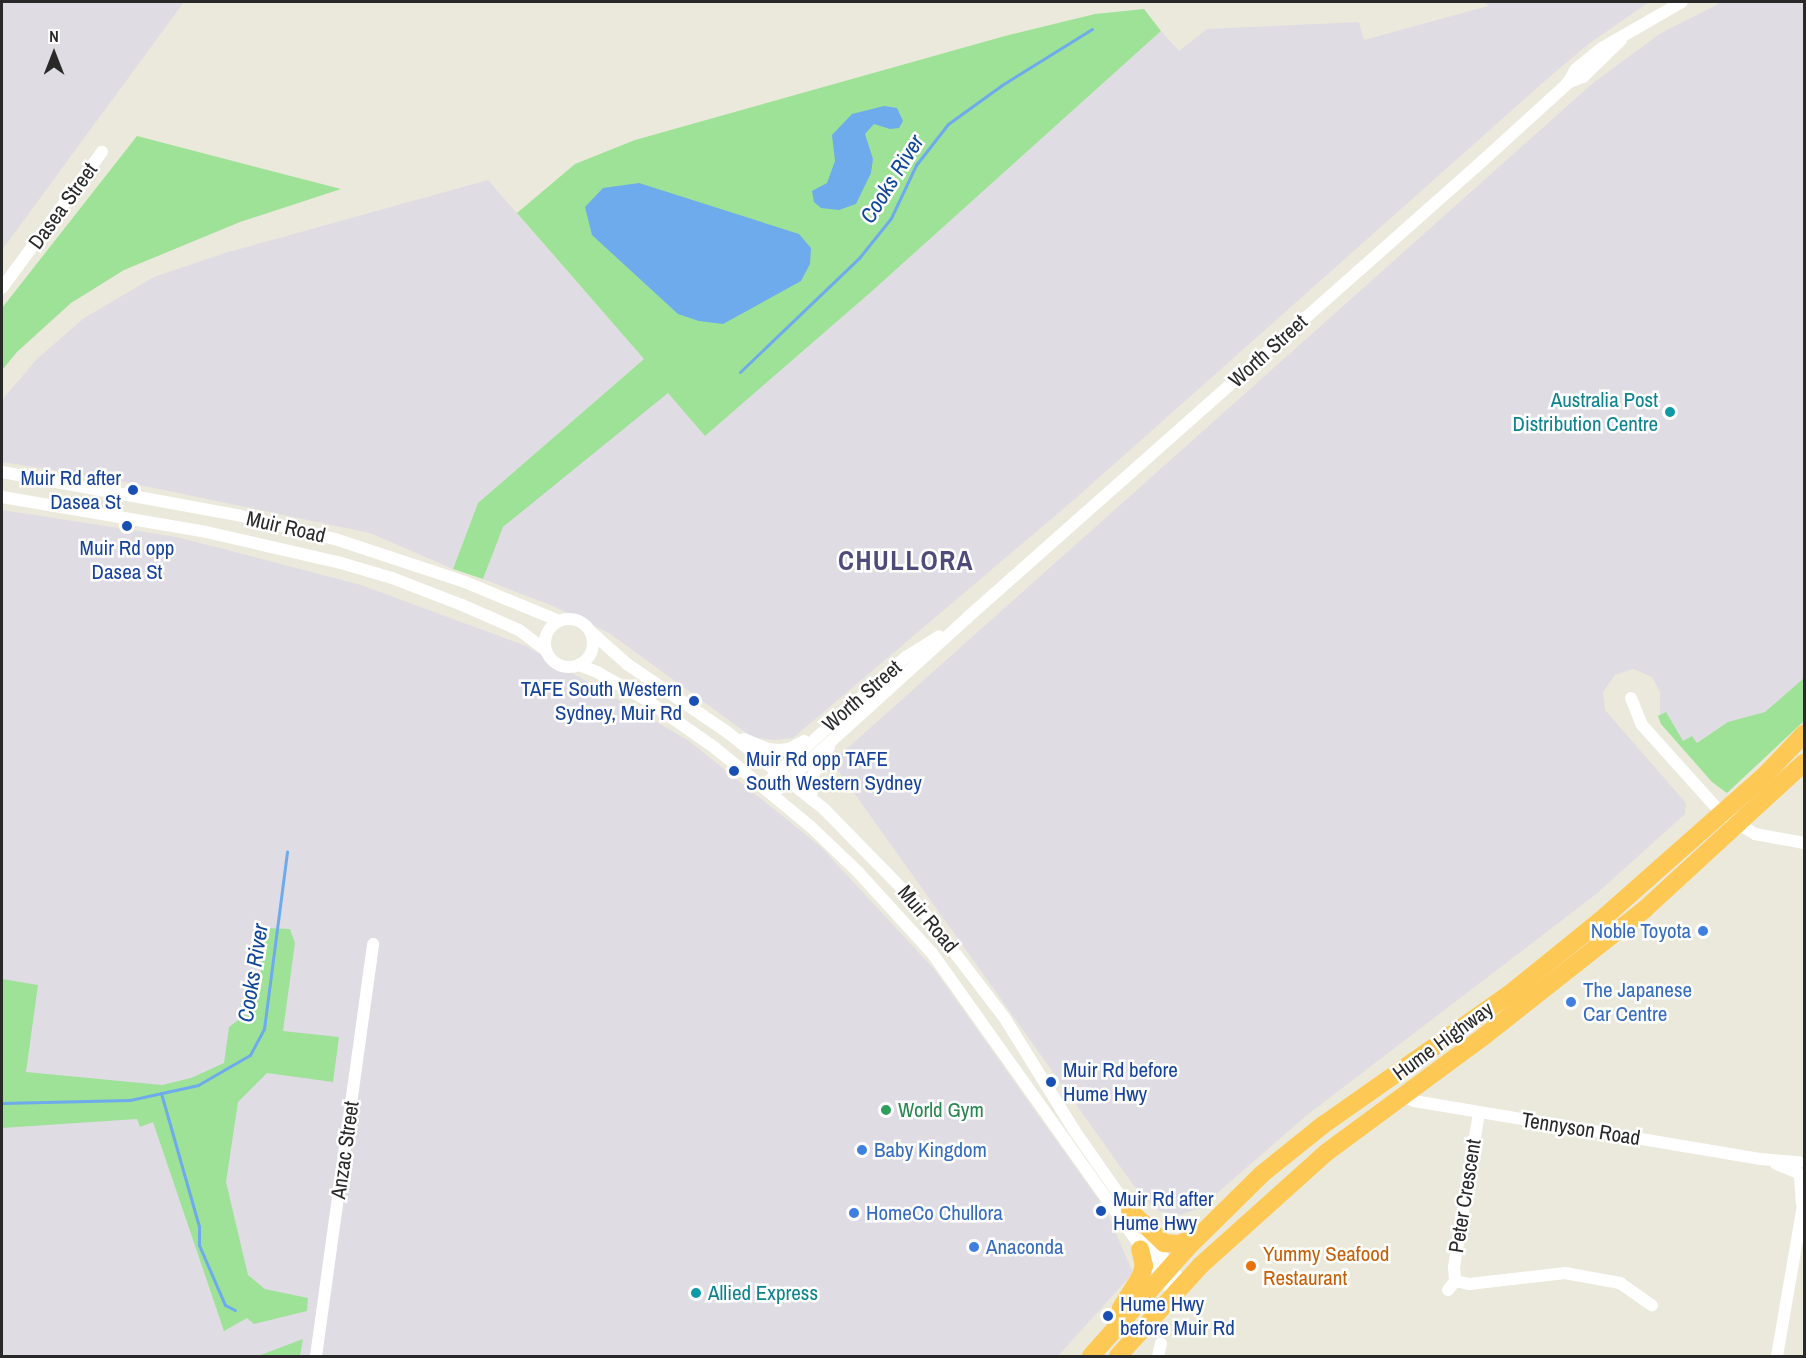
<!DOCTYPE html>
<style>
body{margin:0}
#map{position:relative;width:1806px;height:1358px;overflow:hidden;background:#ebe9db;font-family:"Archivo Narrow",sans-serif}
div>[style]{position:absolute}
.industrial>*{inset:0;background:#e0dce4}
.green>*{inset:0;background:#9ee297}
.water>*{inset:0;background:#6eabed}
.stream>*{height:3px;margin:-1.5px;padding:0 1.5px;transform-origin:1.5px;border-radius:1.5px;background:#6eabed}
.minor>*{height:12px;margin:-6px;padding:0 6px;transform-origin:6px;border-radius:6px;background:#fff}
.minor>.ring{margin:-6px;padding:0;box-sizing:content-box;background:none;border:12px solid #fff;border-radius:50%}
.highway>*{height:18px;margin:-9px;padding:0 9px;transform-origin:9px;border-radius:9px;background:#fdc954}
.dots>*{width:16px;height:16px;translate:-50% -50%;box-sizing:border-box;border:3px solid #fff;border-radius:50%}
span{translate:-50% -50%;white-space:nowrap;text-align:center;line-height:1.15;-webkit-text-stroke:5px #fff;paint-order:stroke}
.street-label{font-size:21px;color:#292929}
.culture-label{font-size:21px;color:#0d838f}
.right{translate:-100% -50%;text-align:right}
.left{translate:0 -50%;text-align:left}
.transit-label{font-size:21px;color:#164399}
.shop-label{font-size:21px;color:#366cbe}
.leisure-label{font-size:21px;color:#27864d}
.food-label{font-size:21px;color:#c56008}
.water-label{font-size:22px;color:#0e4598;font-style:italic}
.district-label{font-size:27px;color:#4e4a79;font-weight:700;letter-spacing:1.5px}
.frame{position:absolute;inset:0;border:3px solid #292929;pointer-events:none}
.north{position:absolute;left:24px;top:24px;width:60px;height:60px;-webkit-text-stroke:4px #fff;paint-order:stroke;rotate:0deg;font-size:16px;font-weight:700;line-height:24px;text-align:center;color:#292929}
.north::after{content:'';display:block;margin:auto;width:21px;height:27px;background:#292929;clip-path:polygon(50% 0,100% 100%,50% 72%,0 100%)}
</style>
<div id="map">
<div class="industrial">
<div style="clip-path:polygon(2px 2px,184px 2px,2px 250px)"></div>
<div style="clip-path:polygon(1484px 2px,1649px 2px,1590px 43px,1555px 72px,1076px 498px,793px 738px,773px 740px,752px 737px,609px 633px,553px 606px,483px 579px,503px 527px,668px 392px,705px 436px,871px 292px,1161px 31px,1179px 51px,1207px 29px,1359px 22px,1364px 40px,1488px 6px)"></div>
<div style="clip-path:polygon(1722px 2px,1804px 2px,1804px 699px,1720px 783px,1660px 722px,1660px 692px,1652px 677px,1633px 669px,1615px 675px,1603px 692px,1605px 710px,1686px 803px,1685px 814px,1595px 895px,1307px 1115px,1200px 1208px,1180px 1215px,1159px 1211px,1142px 1197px,832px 762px,1593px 83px,1661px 33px)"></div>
<div style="clip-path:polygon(488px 180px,644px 359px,478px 503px,453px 569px,370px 533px,116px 480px,2px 462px,2px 400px,37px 359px,84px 318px,154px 277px,225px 253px)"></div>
<div style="clip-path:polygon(2px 510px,177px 537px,361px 585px,526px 646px,689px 741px,821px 847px,934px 969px,1106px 1210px,1133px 1273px,1058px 1356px,2px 1356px)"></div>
</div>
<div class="green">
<div style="clip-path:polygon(1144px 9px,1161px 31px,871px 292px,705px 436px,668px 393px,503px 527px,483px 579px,453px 569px,478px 503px,644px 359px,517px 213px,575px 164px,635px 140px,1005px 36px,1095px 14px)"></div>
<div style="clip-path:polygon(137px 136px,341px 189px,240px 222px,124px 270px,71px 303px,17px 352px,2px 370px,2px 308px)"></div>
<div style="clip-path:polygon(1804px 678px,1804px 721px,1727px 793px,1712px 782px,1661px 724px,1658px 716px,1666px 712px,1683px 741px,1692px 736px,1697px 743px,1728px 722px,1765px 712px)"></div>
<div style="clip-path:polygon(266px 928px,290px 929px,295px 943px,283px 1031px,339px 1037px,333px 1082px,267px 1073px,238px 1102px,226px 1182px,248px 1275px,265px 1289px,308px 1298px,307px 1311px,254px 1324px,247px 1318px,224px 1331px,153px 1122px,140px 1127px,137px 1119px,2px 1128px,2px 979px,38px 985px,26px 1072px,162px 1085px,191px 1078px,224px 1063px,229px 1027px,256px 1007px)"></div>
<div style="clip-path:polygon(303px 1339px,300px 1355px,297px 1356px,258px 1356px)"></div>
</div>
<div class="water">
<div style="clip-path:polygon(884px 106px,897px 108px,903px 121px,899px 128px,890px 129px,874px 124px,865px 134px,873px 159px,871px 173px,856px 204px,839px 210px,821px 208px,814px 202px,812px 191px,827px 183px,835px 161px,832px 135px,852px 114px)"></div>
<div style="clip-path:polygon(639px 183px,799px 234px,811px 248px,810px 264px,801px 281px,723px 324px,699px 321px,678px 314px,592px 235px,585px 207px,603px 188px)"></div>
</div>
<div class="stream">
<div style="left:740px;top:372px;width:165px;rotate:-43.8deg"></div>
<div style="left:859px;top:258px;width:51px;rotate:-51.3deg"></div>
<div style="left:891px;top:218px;width:59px;rotate:-64.7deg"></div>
<div style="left:916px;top:165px;width:52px;rotate:-52deg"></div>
<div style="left:948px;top:124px;width:67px;rotate:-35.8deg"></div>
<div style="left:1002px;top:85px;width:106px;rotate:-31.9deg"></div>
<div style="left:161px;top:1093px;width:138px;rotate:74.1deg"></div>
<div style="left:199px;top:1226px;width:19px;rotate:90deg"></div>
<div style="left:199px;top:1245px;width:65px;rotate:66.6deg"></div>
<div style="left:225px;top:1305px;width:11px;rotate:27deg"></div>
<div style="left:2px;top:1103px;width:128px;rotate:-1.3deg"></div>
<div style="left:130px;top:1100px;width:70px;rotate:-12.4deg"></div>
<div style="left:198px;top:1085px;width:60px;rotate:-30deg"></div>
<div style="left:250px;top:1055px;width:30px;rotate:-62deg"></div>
<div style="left:264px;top:1029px;width:179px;rotate:-82.6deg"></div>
</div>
<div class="minor">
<div style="left:1567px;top:83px;width:17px;rotate:-21deg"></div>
<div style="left:1583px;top:77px;width:53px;rotate:-44.2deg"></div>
<div style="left:2px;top:288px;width:169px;rotate:-53.7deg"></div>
<div style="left:2px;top:472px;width:239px;rotate:10.4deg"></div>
<div style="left:237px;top:515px;width:101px;rotate:13.8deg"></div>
<div style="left:335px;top:539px;width:137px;rotate:18.3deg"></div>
<div style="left:465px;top:582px;width:102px;rotate:22.5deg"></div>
<div style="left:2px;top:497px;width:207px;rotate:9.7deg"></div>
<div style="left:206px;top:532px;width:139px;rotate:12.9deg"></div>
<div style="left:341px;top:563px;width:53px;rotate:16.4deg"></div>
<div style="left:392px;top:578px;width:75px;rotate:21.1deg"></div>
<div style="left:462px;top:605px;width:62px;rotate:23.7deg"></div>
<div style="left:519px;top:630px;width:34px;rotate:37deg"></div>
<div class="ring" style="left:545px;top:619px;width:36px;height:36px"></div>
<div style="left:590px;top:631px;width:50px;rotate:41.7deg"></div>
<div style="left:627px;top:664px;width:121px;rotate:34.2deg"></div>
<div style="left:727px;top:732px;width:124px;rotate:38.4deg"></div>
<div style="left:824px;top:809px;width:136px;rotate:45.6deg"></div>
<div style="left:919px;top:906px;width:140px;rotate:52.6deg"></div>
<div style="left:1004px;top:1017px;width:133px;rotate:58.2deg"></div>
<div style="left:1074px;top:1130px;width:106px;rotate:55deg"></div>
<div style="left:579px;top:665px;width:19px;rotate:21deg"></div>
<div style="left:597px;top:672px;width:59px;rotate:29.6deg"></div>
<div style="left:648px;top:701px;width:82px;rotate:35deg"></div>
<div style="left:715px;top:748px;width:123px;rotate:39.4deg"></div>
<div style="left:810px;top:826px;width:66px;rotate:43.8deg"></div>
<div style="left:858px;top:872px;width:110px;rotate:47.6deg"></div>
<div style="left:932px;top:953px;width:418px;rotate:54.6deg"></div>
<div style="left:1631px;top:698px;width:29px;rotate:68deg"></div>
<div style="left:1642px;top:725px;width:120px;rotate:48deg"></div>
<div style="left:1722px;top:814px;width:39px;rotate:31deg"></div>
<div style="left:1755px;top:834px;width:50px;rotate:10.4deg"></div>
<div style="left:744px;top:739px;width:25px;rotate:23deg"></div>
<div style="left:767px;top:749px;width:12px;rotate:5deg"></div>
<div style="left:779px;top:750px;width:10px;rotate:-6deg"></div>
<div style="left:789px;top:749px;width:17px;rotate:-28deg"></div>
<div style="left:763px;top:786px;width:193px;rotate:-42.1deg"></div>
<div style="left:906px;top:657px;width:39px;rotate:-32deg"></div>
<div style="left:773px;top:794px;width:263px;rotate:-42.2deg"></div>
<div style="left:968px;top:617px;width:681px;rotate:-41.55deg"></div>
<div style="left:1478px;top:165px;width:120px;rotate:-42.3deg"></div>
<div style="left:1567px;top:84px;width:17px;rotate:-59deg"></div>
<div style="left:1576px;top:69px;width:33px;rotate:-39deg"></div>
<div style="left:1602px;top:48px;width:92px;rotate:-29.9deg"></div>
<div style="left:811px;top:799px;width:24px;rotate:-85deg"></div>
<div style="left:813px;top:775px;width:32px;rotate:-60deg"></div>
<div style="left:1402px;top:1095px;width:13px;rotate:27deg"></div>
<div style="left:1414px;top:1101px;width:352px;rotate:9.5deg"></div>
<div style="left:1761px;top:1159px;width:38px;rotate:5deg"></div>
<div style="left:1776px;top:1164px;width:24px;rotate:22deg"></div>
<div style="left:1800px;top:1176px;width:28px;rotate:86deg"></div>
<div style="left:1146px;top:1234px;width:62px;rotate:53.5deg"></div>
<div style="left:1455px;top:1281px;width:14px;rotate:12deg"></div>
<div style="left:1469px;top:1284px;width:97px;rotate:-6.5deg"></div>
<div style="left:1565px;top:1273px;width:56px;rotate:10.3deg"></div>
<div style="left:1620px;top:1283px;width:39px;rotate:35deg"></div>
<div style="left:1448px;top:1290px;width:11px;rotate:-52deg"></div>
<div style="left:1455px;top:1281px;width:14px;rotate:-94deg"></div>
<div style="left:1454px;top:1267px;width:157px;rotate:-80.8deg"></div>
<div style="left:316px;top:1356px;width:416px;rotate:-82.1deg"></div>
<div style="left:1158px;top:1356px;width:13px;rotate:-77deg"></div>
<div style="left:1777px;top:1356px;width:159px;rotate:-80.2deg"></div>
</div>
<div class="highway">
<div style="left:1130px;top:1211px;width:47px;rotate:43.3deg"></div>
<div style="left:1164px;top:1243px;width:16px;rotate:4deg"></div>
<div style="left:1180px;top:1244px;width:17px;rotate:-28deg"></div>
<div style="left:1121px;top:1308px;width:36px;rotate:-58deg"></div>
<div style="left:1140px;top:1278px;width:13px;rotate:-72deg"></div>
<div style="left:1144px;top:1266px;width:17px;rotate:-103deg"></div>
<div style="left:1091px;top:1356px;width:146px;rotate:-48.3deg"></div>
<div style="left:1188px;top:1247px;width:104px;rotate:-44.6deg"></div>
<div style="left:1262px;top:1174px;width:78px;rotate:-38.8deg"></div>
<div style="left:1323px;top:1125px;width:231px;rotate:-35.1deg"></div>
<div style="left:1512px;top:992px;width:114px;rotate:-39deg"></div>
<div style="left:1601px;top:920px;width:219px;rotate:-41.5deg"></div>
<div style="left:1765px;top:775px;width:57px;rotate:-46.4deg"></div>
<div style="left:1118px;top:1356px;width:123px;rotate:-47.6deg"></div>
<div style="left:1201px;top:1265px;width:169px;rotate:-41.9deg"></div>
<div style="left:1327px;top:1152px;width:194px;rotate:-36.4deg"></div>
<div style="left:1483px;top:1037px;width:206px;rotate:-38.3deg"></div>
<div style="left:1645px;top:909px;width:216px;rotate:-42.6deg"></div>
</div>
<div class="dots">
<div style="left:1670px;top:412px;background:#0f9aa8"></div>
<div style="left:133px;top:490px;background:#1a4fb4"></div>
<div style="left:127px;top:526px;background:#1a4fb4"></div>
<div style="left:694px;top:701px;background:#1a4fb4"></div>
<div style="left:734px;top:771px;background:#1a4fb4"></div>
<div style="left:1703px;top:931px;background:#3f7fe0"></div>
<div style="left:1571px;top:1002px;background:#3f7fe0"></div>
<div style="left:1051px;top:1082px;background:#1a4fb4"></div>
<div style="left:886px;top:1110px;background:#2e9e5b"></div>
<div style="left:862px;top:1150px;background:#3f7fe0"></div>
<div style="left:1101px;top:1211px;background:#1a4fb4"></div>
<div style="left:854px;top:1213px;background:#3f7fe0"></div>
<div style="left:974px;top:1247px;background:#3f7fe0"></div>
<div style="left:1251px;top:1266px;background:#e8710a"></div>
<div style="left:696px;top:1293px;background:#0f9aa8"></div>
<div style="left:1108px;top:1316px;background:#1a4fb4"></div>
</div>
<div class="street-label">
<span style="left:63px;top:206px;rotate:-54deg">Dasea Street</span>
<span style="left:1268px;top:351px;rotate:-42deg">Worth Street</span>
<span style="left:286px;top:527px;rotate:13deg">Muir Road</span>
<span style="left:862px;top:696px;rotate:-41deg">Worth Street</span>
<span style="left:928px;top:919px;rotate:50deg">Muir Road</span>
<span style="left:1443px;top:1041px;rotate:-36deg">Hume Highway</span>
<span style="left:1581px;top:1129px;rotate:9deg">Tennyson Road</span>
<span style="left:345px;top:1150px;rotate:-82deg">Anzac Street</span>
<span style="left:1465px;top:1196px;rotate:-81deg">Peter Crescent</span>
</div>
<div class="culture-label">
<span class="right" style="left:1658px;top:412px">Australia Post<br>Distribution Centre</span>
<span class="left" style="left:708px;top:1293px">Allied Express</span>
</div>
<div class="transit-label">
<span class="right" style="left:121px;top:490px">Muir Rd after<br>Dasea St</span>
<span style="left:127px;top:560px">Muir Rd opp<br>Dasea St</span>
<span class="right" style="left:682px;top:701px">TAFE South Western<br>Sydney, Muir Rd</span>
<span class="left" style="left:746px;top:771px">Muir Rd opp TAFE<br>South Western Sydney</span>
<span class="left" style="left:1063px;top:1082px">Muir Rd before<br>Hume Hwy</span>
<span class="left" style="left:1113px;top:1211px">Muir Rd after<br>Hume Hwy</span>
<span class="left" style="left:1120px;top:1316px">Hume Hwy<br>before Muir Rd</span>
</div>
<div class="shop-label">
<span class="right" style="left:1691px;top:931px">Noble Toyota</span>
<span class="left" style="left:1583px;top:1002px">The Japanese<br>Car Centre</span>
<span class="left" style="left:874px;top:1150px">Baby Kingdom</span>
<span class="left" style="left:866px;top:1213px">HomeCo Chullora</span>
<span class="left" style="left:986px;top:1247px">Anaconda</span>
</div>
<div class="leisure-label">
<span class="left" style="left:898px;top:1110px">World Gym</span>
</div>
<div class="food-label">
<span class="left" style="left:1263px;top:1266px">Yummy Seafood<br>Restaurant</span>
</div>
<div class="water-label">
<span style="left:892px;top:179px;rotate:-58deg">Cooks River</span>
<span style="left:253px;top:973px;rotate:-81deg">Cooks River</span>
</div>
<div class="district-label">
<span style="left:906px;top:561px">CHULLORA</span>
</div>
<div class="frame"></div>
<div class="north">N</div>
</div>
